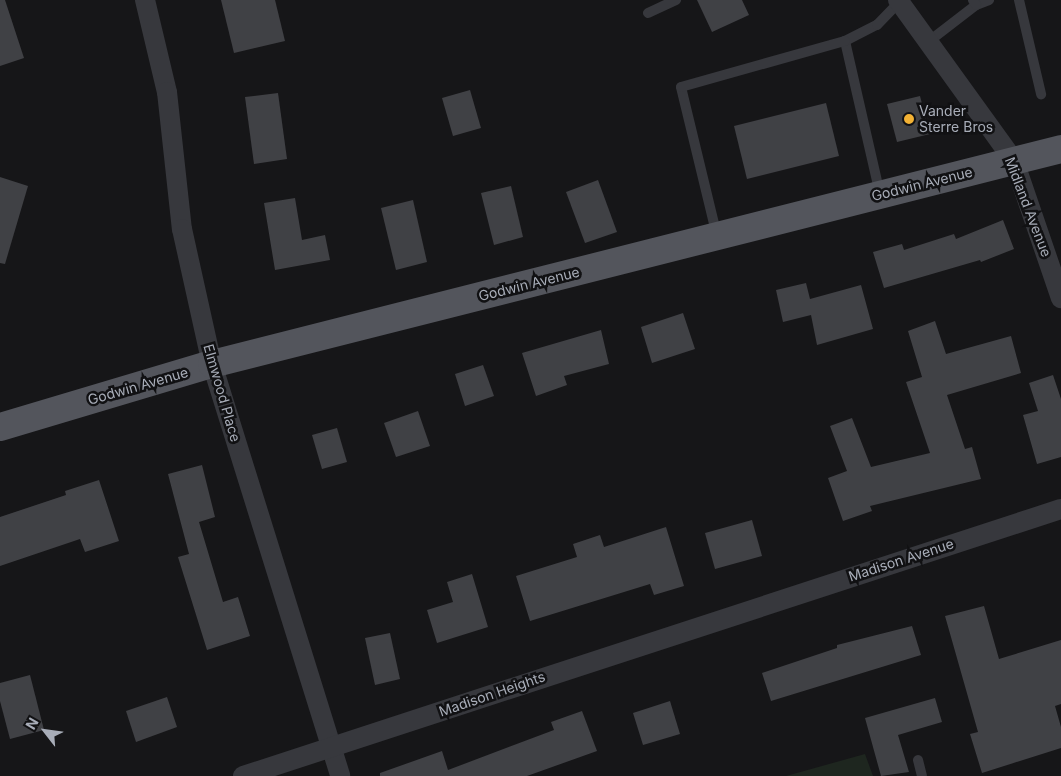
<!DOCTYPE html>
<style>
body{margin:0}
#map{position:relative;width:1061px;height:776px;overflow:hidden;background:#161618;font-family:Inter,sans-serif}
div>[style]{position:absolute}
.green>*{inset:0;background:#1e261f}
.building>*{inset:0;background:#404145}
.service>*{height:10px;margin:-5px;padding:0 5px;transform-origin:5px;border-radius:5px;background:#37383d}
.minor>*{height:20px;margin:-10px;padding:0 10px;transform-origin:10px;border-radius:10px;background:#37383d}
.primary>*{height:28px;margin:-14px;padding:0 14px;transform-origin:14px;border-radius:14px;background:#53555c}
.dots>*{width:14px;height:14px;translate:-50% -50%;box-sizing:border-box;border:2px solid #111113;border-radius:50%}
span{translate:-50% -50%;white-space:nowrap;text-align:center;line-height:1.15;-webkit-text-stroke:5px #111113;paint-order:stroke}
.poi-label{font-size:14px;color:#a8adb8}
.left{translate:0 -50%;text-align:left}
.street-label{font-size:14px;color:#a8adb8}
.north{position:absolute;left:20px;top:706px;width:50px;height:50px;-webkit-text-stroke:4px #111113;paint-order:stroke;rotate:300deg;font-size:14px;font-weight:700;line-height:20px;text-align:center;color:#a8adb8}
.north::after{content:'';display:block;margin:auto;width:18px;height:22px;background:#a8adb8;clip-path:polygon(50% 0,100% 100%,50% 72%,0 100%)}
</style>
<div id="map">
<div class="green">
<div style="clip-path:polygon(865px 754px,873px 776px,786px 776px)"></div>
</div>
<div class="building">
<div style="clip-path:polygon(0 0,5px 0,24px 58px,0 66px)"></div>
<div style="clip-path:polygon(221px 0,275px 0,285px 41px,234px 53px)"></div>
<div style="clip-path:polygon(697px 0,742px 0,749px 15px,712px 32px)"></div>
<div style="clip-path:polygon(470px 90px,481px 128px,453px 136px,442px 98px)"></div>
<div style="clip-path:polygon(278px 93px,287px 159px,254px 164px,245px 97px)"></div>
<div style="clip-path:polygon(920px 96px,930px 134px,897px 142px,887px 104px)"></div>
<div style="clip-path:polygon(826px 103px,839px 156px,747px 179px,734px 126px)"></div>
<div style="clip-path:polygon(0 177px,28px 186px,5px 264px,0 263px)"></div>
<div style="clip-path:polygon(598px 180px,617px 232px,585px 243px,566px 192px)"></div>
<div style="clip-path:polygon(511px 186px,523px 237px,494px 245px,481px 193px)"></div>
<div style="clip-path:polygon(295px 198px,302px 240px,325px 235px,330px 260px,275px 270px,264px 203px)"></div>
<div style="clip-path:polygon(413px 200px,427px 262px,396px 270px,381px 208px)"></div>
<div style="clip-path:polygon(1003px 220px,1014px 249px,981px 262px,980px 260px,884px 288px,873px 252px,902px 244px,904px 250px,954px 234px,956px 239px)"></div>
<div style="clip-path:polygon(806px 283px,810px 299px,861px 285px,873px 329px,817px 345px,811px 315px,783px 322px,776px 290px)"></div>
<div style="clip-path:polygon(683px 313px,695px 349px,652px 363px,641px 327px)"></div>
<div style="clip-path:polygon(935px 321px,946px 354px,1011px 336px,1021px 373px,947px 395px,965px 449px,972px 447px,981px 479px,870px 506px,872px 511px,843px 521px,828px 478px,847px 471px,830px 426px,852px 418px,871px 467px,930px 453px,906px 382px,922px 377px,908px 331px)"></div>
<div style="clip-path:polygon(601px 330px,609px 364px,564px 376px,567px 385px,536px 396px,522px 353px)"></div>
<div style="clip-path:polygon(483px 365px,494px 396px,465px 406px,455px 374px)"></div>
<div style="clip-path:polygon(1053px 375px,1061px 399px,1061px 457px,1037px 464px,1023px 415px,1038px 411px,1029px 383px)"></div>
<div style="clip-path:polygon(418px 411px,430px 446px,396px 457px,384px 423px)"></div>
<div style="clip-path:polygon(337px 428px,347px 462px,322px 469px,312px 435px)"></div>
<div style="clip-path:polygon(202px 465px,215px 517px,199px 522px,223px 602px,238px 597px,250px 636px,207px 650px,178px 557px,189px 554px,168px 474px)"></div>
<div style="clip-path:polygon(99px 480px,119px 541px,85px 552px,80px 539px,0 566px,0 517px,66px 495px,65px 491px)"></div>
<div style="clip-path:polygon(752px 520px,762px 556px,715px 569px,705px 533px)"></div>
<div style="clip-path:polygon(666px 527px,684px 586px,654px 595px,650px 584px,530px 621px,516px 576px,577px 557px,573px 544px,600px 535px,604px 547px)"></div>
<div style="clip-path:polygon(472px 574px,488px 627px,437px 643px,427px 610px,453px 602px,447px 582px)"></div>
<div style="clip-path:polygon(984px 606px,999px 659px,1061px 640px,1061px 704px,1055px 706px,1061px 727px,1061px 748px,982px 773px,970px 734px,978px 732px,945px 616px)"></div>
<div style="clip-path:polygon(912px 626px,921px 655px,771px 701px,762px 673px,837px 648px,837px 645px)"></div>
<div style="clip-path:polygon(390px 633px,400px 679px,375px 685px,365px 638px)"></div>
<div style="clip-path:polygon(30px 675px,44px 730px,10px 739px,0 701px,0 683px)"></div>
<div style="clip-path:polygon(167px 697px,177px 727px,136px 742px,126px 711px)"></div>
<div style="clip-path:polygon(935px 698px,942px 722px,898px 735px,909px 772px,881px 776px,865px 718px)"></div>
<div style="clip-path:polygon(670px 701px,680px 734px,643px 745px,633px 713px)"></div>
<div style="clip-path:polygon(582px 711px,597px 751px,527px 776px,380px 776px,380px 773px,442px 751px,448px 770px,554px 730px,551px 722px)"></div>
</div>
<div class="service">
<div style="left:1019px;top:0;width:97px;rotate:76.8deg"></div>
<div style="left:976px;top:5px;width:14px;rotate:-21deg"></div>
<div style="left:648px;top:13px;width:31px;rotate:-25deg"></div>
<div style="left:928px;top:42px;width:61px;rotate:-37.6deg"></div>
<div style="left:976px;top:5px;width:6px;rotate:-121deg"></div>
<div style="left:880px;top:194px;width:157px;rotate:-102.9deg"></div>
<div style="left:845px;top:41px;width:36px;rotate:-27deg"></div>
<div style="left:877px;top:25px;width:32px;rotate:-46deg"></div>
<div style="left:717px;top:236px;width:153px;rotate:-103.6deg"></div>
<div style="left:681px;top:87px;width:170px;rotate:-15.7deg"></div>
<div style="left:918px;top:760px;width:16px;rotate:76deg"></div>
</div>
<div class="minor">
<div style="left:145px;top:0;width:95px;rotate:76.6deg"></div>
<div style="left:167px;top:92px;width:138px;rotate:83.8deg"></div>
<div style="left:182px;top:229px;width:138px;rotate:77.5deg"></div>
<div style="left:212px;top:364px;width:431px;rotate:72.7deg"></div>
<div style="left:898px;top:0;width:198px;rotate:54.2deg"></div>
<div style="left:1014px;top:161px;width:145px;rotate:71.1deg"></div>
<div style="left:243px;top:776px;width:860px;rotate:-18.08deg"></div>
</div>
<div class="primary">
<div style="left:0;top:427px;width:221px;rotate:-16.6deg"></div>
<div style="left:212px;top:364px;width:876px;rotate:-14.21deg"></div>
</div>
<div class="dots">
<div style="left:909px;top:119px;background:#f2b134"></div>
</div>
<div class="poi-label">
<span class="left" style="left:919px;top:119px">Vander<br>Sterre Bros</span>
</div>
<div class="street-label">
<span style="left:922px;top:184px;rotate:-14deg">Godwin Avenue</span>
<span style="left:1028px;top:207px;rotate:69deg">Midland Avenue</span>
<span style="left:529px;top:284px;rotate:-14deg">Godwin Avenue</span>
<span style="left:138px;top:386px;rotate:-16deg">Godwin Avenue</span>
<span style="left:222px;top:393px;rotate:74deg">Elmwood Place</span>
<span style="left:901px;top:560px;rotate:-18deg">Madison Avenue</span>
<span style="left:492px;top:694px;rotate:-19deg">Madison Heights</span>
</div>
<div class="north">N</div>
</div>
